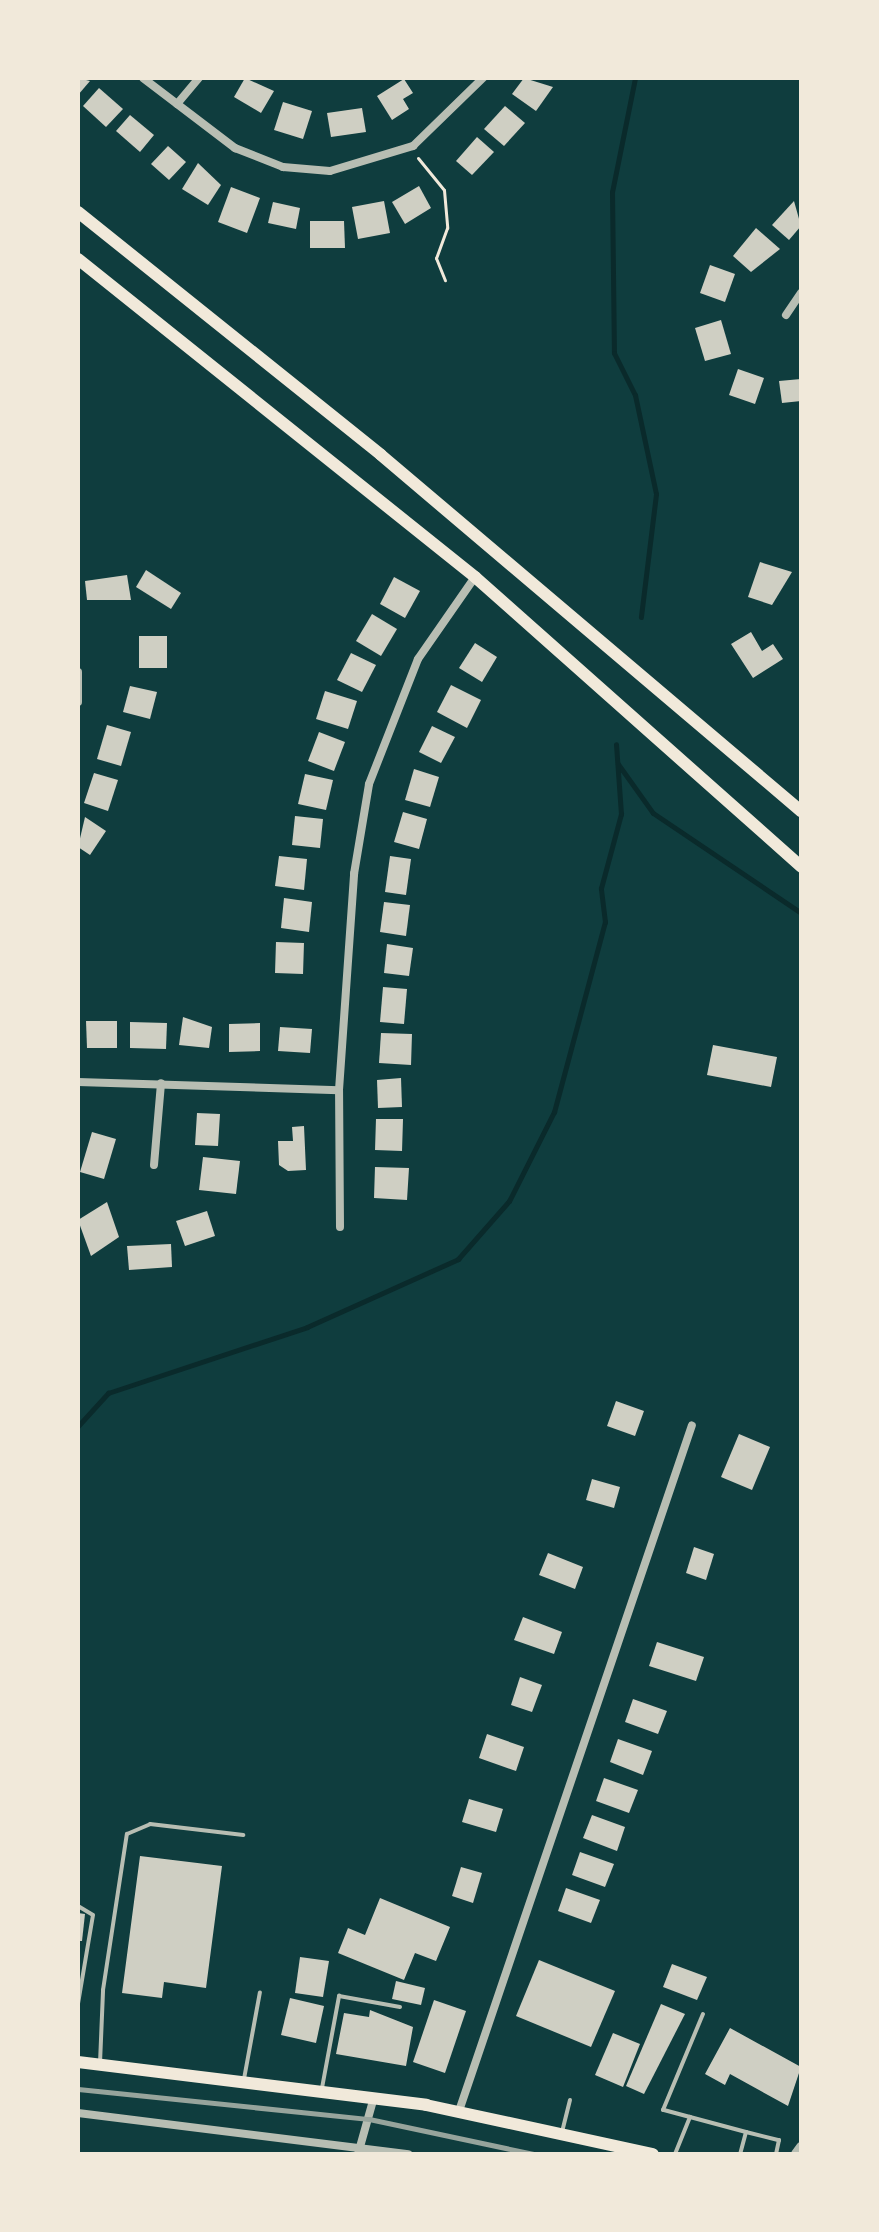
<!DOCTYPE html>
<style>
body{margin:0}
#map{position:relative;width:879px;height:2232px;overflow:hidden;background:#0f3d3e;font-family:"Titillium Web",sans-serif}
div>[style]{position:absolute}
.stream>*{height:5px;margin:-2.5px;padding:0 2.5px;transform-origin:2.5px;border-radius:2.5px;background:#0a2a2b}
.building>*{inset:0;background:#cfcfc3}
.path>*{height:3px;margin:-1.5px;padding:0 1.5px;transform-origin:1.5px;border-radius:1.5px;background:#f1e9da}
.service>*{height:4px;margin:-2px;padding:0 2px;transform-origin:2px;border-radius:2px;background:#b8beb3}
.minor>*{height:8px;margin:-4px;padding:0 4px;transform-origin:4px;border-radius:4px;background:#b8beb3}
.tertiary>*{height:10px;margin:-5px;padding:0 5px;transform-origin:5px;border-radius:5px;background:#b8beb3}
.secondary>*{height:12px;margin:-6px;padding:0 6px;transform-origin:6px;border-radius:6px;background:#f1e9da}
.rail>*{height:5px;margin:-2.5px;padding:0 2.5px;transform-origin:2.5px;border-radius:2.5px;background:#97a49c}
span{translate:-50% -50%;white-space:nowrap;text-align:center;line-height:1.15;-webkit-text-stroke:6px #f1e9da;paint-order:stroke}
.frame{position:absolute;inset:0;border:80px solid #f1e9da;pointer-events:none}
</style>
<div id="map">
<div class="stream">
<div style="left:635px;top:78px;width:116px;rotate:101.4deg"></div>
<div style="left:612px;top:192px;width:161px;rotate:89.3deg"></div>
<div style="left:614px;top:353px;width:47px;rotate:63.4deg"></div>
<div style="left:635px;top:395px;width:101px;rotate:78deg"></div>
<div style="left:656px;top:494px;width:124px;rotate:97deg"></div>
<div style="left:618px;top:764px;width:60px;rotate:54.5deg"></div>
<div style="left:653px;top:813px;width:179px;rotate:34deg"></div>
<div style="left:78px;top:1426px;width:45px;rotate:-47.7deg"></div>
<div style="left:108px;top:1393px;width:210px;rotate:-18.3deg"></div>
<div style="left:307px;top:1327px;width:166px;rotate:-24.2deg"></div>
<div style="left:458px;top:1259px;width:77px;rotate:-48.7deg"></div>
<div style="left:509px;top:1201px;width:100px;rotate:-63.2deg"></div>
<div style="left:554px;top:1112px;width:197px;rotate:-75deg"></div>
<div style="left:605px;top:922px;width:34px;rotate:-97deg"></div>
<div style="left:601px;top:888px;width:77px;rotate:-74.9deg"></div>
<div style="left:621px;top:814px;width:70px;rotate:-94.1deg"></div>
</div>
<div class="building">
<div style="clip-path:polygon(78px 78px,90px 81px,78px 95px)"></div>
<div style="clip-path:polygon(245px 78px,274px 91px,261px 113px,234px 97px)"></div>
<div style="clip-path:polygon(524px 78px,553px 87px,536px 111px,512px 94px)"></div>
<div style="clip-path:polygon(404px 79px,413px 93px,403px 99px,409px 109px,392px 120px,377px 96px)"></div>
<div style="clip-path:polygon(99px 88px,123px 109px,106px 127px,83px 106px)"></div>
<div style="clip-path:polygon(283px 102px,312px 111px,303px 139px,274px 130px)"></div>
<div style="clip-path:polygon(505px 106px,525px 123px,504px 146px,484px 129px)"></div>
<div style="clip-path:polygon(362px 108px,366px 132px,331px 137px,327px 113px)"></div>
<div style="clip-path:polygon(130px 115px,154px 135px,140px 152px,116px 131px)"></div>
<div style="clip-path:polygon(477px 137px,494px 152px,472px 175px,456px 161px)"></div>
<div style="clip-path:polygon(168px 146px,186px 162px,169px 180px,151px 164px)"></div>
<div style="clip-path:polygon(198px 163px,221px 185px,208px 205px,182px 189px)"></div>
<div style="clip-path:polygon(419px 186px,431px 208px,405px 224px,392px 202px)"></div>
<div style="clip-path:polygon(231px 187px,260px 198px,247px 233px,218px 222px)"></div>
<div style="clip-path:polygon(384px 201px,390px 233px,358px 239px,352px 207px)"></div>
<div style="clip-path:polygon(794px 201px,801px 226px,789px 240px,772px 225px)"></div>
<div style="clip-path:polygon(273px 202px,300px 208px,296px 229px,268px 223px)"></div>
<div style="clip-path:polygon(310px 221px,344px 221px,345px 248px,310px 248px)"></div>
<div style="clip-path:polygon(756px 228px,780px 249px,751px 272px,733px 256px)"></div>
<div style="clip-path:polygon(710px 265px,735px 274px,725px 302px,700px 293px)"></div>
<div style="clip-path:polygon(721px 320px,731px 354px,705px 361px,695px 328px)"></div>
<div style="clip-path:polygon(738px 369px,764px 378px,755px 404px,729px 395px)"></div>
<div style="clip-path:polygon(801px 379px,801px 401px,782px 403px,779px 381px)"></div>
<div style="clip-path:polygon(760px 562px,792px 572px,772px 605px,748px 597px)"></div>
<div style="clip-path:polygon(146px 570px,181px 593px,171px 609px,136px 587px)"></div>
<div style="clip-path:polygon(127px 575px,131px 600px,87px 600px,85px 581px)"></div>
<div style="clip-path:polygon(394px 577px,420px 591px,405px 618px,380px 604px)"></div>
<div style="clip-path:polygon(372px 614px,397px 629px,381px 656px,356px 641px)"></div>
<div style="clip-path:polygon(751px 632px,762px 651px,773px 644px,783px 659px,753px 678px,731px 644px)"></div>
<div style="clip-path:polygon(139px 636px,167px 636px,167px 668px,139px 668px)"></div>
<div style="clip-path:polygon(475px 643px,497px 657px,482px 682px,459px 668px)"></div>
<div style="clip-path:polygon(351px 653px,376px 665px,362px 692px,337px 680px)"></div>
<div style="clip-path:polygon(451px 685px,481px 700px,467px 728px,437px 712px)"></div>
<div style="clip-path:polygon(130px 686px,157px 692px,150px 719px,123px 712px)"></div>
<div style="clip-path:polygon(325px 691px,357px 701px,348px 729px,316px 719px)"></div>
<div style="clip-path:polygon(107px 725px,131px 732px,121px 766px,97px 759px)"></div>
<div style="clip-path:polygon(432px 726px,455px 737px,441px 763px,419px 752px)"></div>
<div style="clip-path:polygon(319px 732px,345px 742px,334px 771px,308px 761px)"></div>
<div style="clip-path:polygon(414px 769px,439px 777px,430px 807px,405px 800px)"></div>
<div style="clip-path:polygon(94px 773px,118px 780px,108px 811px,84px 803px)"></div>
<div style="clip-path:polygon(305px 774px,333px 780px,326px 810px,298px 804px)"></div>
<div style="clip-path:polygon(403px 812px,427px 819px,419px 849px,394px 842px)"></div>
<div style="clip-path:polygon(295px 816px,323px 819px,320px 848px,292px 845px)"></div>
<div style="clip-path:polygon(85px 817px,106px 831px,90px 855px,78px 847px)"></div>
<div style="clip-path:polygon(279px 856px,307px 859px,304px 890px,275px 886px)"></div>
<div style="clip-path:polygon(390px 856px,411px 859px,406px 895px,385px 892px)"></div>
<div style="clip-path:polygon(284px 898px,312px 902px,309px 932px,281px 928px)"></div>
<div style="clip-path:polygon(384px 902px,410px 905px,406px 936px,380px 932px)"></div>
<div style="clip-path:polygon(276px 942px,304px 943px,303px 974px,275px 973px)"></div>
<div style="clip-path:polygon(387px 944px,413px 948px,409px 976px,384px 973px)"></div>
<div style="clip-path:polygon(383px 987px,407px 989px,404px 1024px,380px 1022px)"></div>
<div style="clip-path:polygon(183px 1017px,212px 1027px,209px 1048px,179px 1045px)"></div>
<div style="clip-path:polygon(86px 1021px,117px 1021px,117px 1048px,87px 1048px)"></div>
<div style="clip-path:polygon(130px 1022px,167px 1023px,166px 1049px,130px 1048px)"></div>
<div style="clip-path:polygon(260px 1023px,260px 1051px,229px 1052px,229px 1024px)"></div>
<div style="clip-path:polygon(280px 1027px,312px 1029px,310px 1053px,278px 1051px)"></div>
<div style="clip-path:polygon(381px 1033px,412px 1034px,411px 1065px,379px 1063px)"></div>
<div style="clip-path:polygon(713px 1045px,777px 1057px,771px 1087px,707px 1075px)"></div>
<div style="clip-path:polygon(401px 1078px,402px 1107px,378px 1108px,377px 1080px)"></div>
<div style="clip-path:polygon(197px 1113px,220px 1114px,218px 1146px,195px 1145px)"></div>
<div style="clip-path:polygon(376px 1119px,403px 1119px,402px 1151px,375px 1150px)"></div>
<div style="clip-path:polygon(304px 1126px,306px 1170px,288px 1171px,279px 1165px,278px 1141px,293px 1141px,292px 1127px)"></div>
<div style="clip-path:polygon(92px 1132px,116px 1139px,104px 1179px,80px 1172px)"></div>
<div style="clip-path:polygon(203px 1157px,240px 1161px,236px 1194px,199px 1190px)"></div>
<div style="clip-path:polygon(375px 1167px,409px 1168px,407px 1200px,374px 1198px)"></div>
<div style="clip-path:polygon(107px 1202px,119px 1237px,91px 1256px,78px 1220px)"></div>
<div style="clip-path:polygon(207px 1211px,215px 1236px,185px 1246px,176px 1221px)"></div>
<div style="clip-path:polygon(171px 1244px,172px 1267px,129px 1270px,127px 1246px)"></div>
<div style="clip-path:polygon(616px 1401px,644px 1411px,635px 1436px,607px 1426px)"></div>
<div style="clip-path:polygon(739px 1434px,770px 1447px,752px 1490px,721px 1477px)"></div>
<div style="clip-path:polygon(592px 1479px,620px 1487px,614px 1508px,586px 1500px)"></div>
<div style="clip-path:polygon(694px 1547px,714px 1554px,706px 1580px,686px 1573px)"></div>
<div style="clip-path:polygon(548px 1553px,583px 1567px,575px 1589px,539px 1575px)"></div>
<div style="clip-path:polygon(523px 1617px,562px 1632px,554px 1654px,514px 1640px)"></div>
<div style="clip-path:polygon(657px 1642px,704px 1657px,696px 1681px,649px 1666px)"></div>
<div style="clip-path:polygon(520px 1677px,542px 1685px,532px 1712px,511px 1705px)"></div>
<div style="clip-path:polygon(633px 1699px,667px 1711px,658px 1734px,625px 1722px)"></div>
<div style="clip-path:polygon(487px 1734px,524px 1747px,516px 1771px,479px 1758px)"></div>
<div style="clip-path:polygon(618px 1739px,652px 1751px,643px 1775px,610px 1762px)"></div>
<div style="clip-path:polygon(604px 1778px,638px 1790px,629px 1813px,596px 1801px)"></div>
<div style="clip-path:polygon(469px 1799px,503px 1809px,496px 1832px,462px 1822px)"></div>
<div style="clip-path:polygon(592px 1815px,625px 1827px,617px 1851px,583px 1838px)"></div>
<div style="clip-path:polygon(580px 1852px,614px 1864px,605px 1887px,572px 1875px)"></div>
<div style="clip-path:polygon(140px 1856px,222px 1866px,206px 1988px,164px 1982px,162px 1998px,122px 1993px)"></div>
<div style="clip-path:polygon(461px 1867px,482px 1873px,473px 1903px,452px 1896px)"></div>
<div style="clip-path:polygon(566px 1888px,600px 1900px,591px 1923px,558px 1911px)"></div>
<div style="clip-path:polygon(380px 1898px,450px 1927px,436px 1961px,415px 1953px,404px 1980px,338px 1953px,348px 1928px,365px 1935px)"></div>
<div style="clip-path:polygon(78px 1913px,85px 1914px,82px 1941px,78px 1941px)"></div>
<div style="clip-path:polygon(300px 1957px,329px 1961px,323px 1997px,295px 1993px)"></div>
<div style="clip-path:polygon(539px 1960px,615px 1991px,591px 2047px,516px 2016px)"></div>
<div style="clip-path:polygon(672px 1964px,707px 1977px,697px 2000px,663px 1987px)"></div>
<div style="clip-path:polygon(396px 1981px,425px 1988px,421px 2005px,392px 1999px)"></div>
<div style="clip-path:polygon(290px 1998px,324px 2006px,316px 2043px,281px 2035px)"></div>
<div style="clip-path:polygon(434px 2000px,466px 2011px,445px 2073px,413px 2062px)"></div>
<div style="clip-path:polygon(661px 2004px,685px 2014px,644px 2094px,626px 2086px)"></div>
<div style="clip-path:polygon(370px 2010px,413px 2027px,406px 2066px,336px 2054px,344px 2013px,369px 2017px)"></div>
<div style="clip-path:polygon(730px 2028px,801px 2067px,788px 2106px,730px 2074px,725px 2085px,705px 2074px)"></div>
<div style="clip-path:polygon(613px 2033px,640px 2044px,623px 2087px,595px 2075px)"></div>
</div>
<div class="path">
<div style="left:418px;top:158px;width:41px;rotate:50.9deg"></div>
<div style="left:444px;top:190px;width:38px;rotate:85deg"></div>
<div style="left:447px;top:228px;width:32px;rotate:110deg"></div>
<div style="left:436px;top:258px;width:24px;rotate:68deg"></div>
</div>
<div class="service">
<div style="left:78px;top:1906px;width:17px;rotate:31deg"></div>
<div style="left:93px;top:1915px;width:90px;rotate:99.6deg"></div>
<div style="left:100px;top:2063px;width:73px;rotate:-87.6deg"></div>
<div style="left:103px;top:1990px;width:158px;rotate:-81.3deg"></div>
<div style="left:127px;top:1834px;width:25px;rotate:-23deg"></div>
<div style="left:150px;top:1824px;width:94px;rotate:6.7deg"></div>
<div style="left:244px;top:2079px;width:88px;rotate:-79.6deg"></div>
<div style="left:322px;top:2088px;width:94px;rotate:-79.5deg"></div>
<div style="left:339px;top:1996px;width:62px;rotate:10.2deg"></div>
<div style="left:690px;top:2117px;width:28px;rotate:-165deg"></div>
<div style="left:663px;top:2110px;width:104px;rotate:-67.4deg"></div>
<div style="left:562px;top:2132px;width:33px;rotate:-76deg"></div>
<div style="left:746px;top:2132px;width:34px;rotate:14deg"></div>
<div style="left:779px;top:2140px;width:14px;rotate:102deg"></div>
<div style="left:675px;top:2154px;width:40px;rotate:-68deg"></div>
<div style="left:690px;top:2117px;width:58px;rotate:15deg"></div>
<div style="left:746px;top:2132px;width:23px;rotate:105deg"></div>
</div>
<div class="minor">
<div style="left:143px;top:78px;width:116px;rotate:37.3deg"></div>
<div style="left:235px;top:148px;width:52px;rotate:21.6deg"></div>
<div style="left:283px;top:167px;width:47px;rotate:4.9deg"></div>
<div style="left:330px;top:171px;width:87px;rotate:-16.8deg"></div>
<div style="left:413px;top:146px;width:98px;rotate:-44.2deg"></div>
<div style="left:177px;top:104px;width:34px;rotate:-50deg"></div>
<div style="left:786px;top:315px;width:27px;rotate:-56deg"></div>
<div style="left:78px;top:672px;width:30px;rotate:90deg"></div>
<div style="left:78px;top:1082px;width:261px;rotate:1.8deg"></div>
<div style="left:154px;top:1165px;width:82px;rotate:-85.1deg"></div>
<div style="left:340px;top:1227px;width:137px;rotate:-90.4deg"></div>
<div style="left:339px;top:1090px;width:217px;rotate:-86deg"></div>
<div style="left:354px;top:874px;width:91px;rotate:-80.5deg"></div>
<div style="left:369px;top:784px;width:134px;rotate:-68.6deg"></div>
<div style="left:418px;top:659px;width:100px;rotate:-55.2deg"></div>
<div style="left:459px;top:2111px;width:724px;rotate:-71.24deg"></div>
<div style="left:78px;top:2113px;width:333px;rotate:7.1deg"></div>
<div style="left:358px;top:2154px;width:59px;rotate:-74.3deg"></div>
</div>
<div class="tertiary">
<div style="left:796px;top:2154px;width:9px;rotate:-54deg"></div>
</div>
<div class="secondary">
<div style="left:78px;top:212px;width:388px;rotate:38.7deg"></div>
<div style="left:381px;top:455px;width:551px;rotate:40.29deg"></div>
<div style="left:78px;top:259px;width:509px;rotate:38.69deg"></div>
<div style="left:475px;top:577px;width:436px;rotate:41.6deg"></div>
<div style="left:78px;top:2062px;width:351px;rotate:7deg"></div>
<div style="left:426px;top:2105px;width:232px;rotate:12.2deg"></div>
</div>
<div class="rail">
<div style="left:78px;top:2089px;width:293px;rotate:5.9deg"></div>
<div style="left:369px;top:2119px;width:168px;rotate:12deg"></div>
</div>
<div class="frame"></div>
</div>
